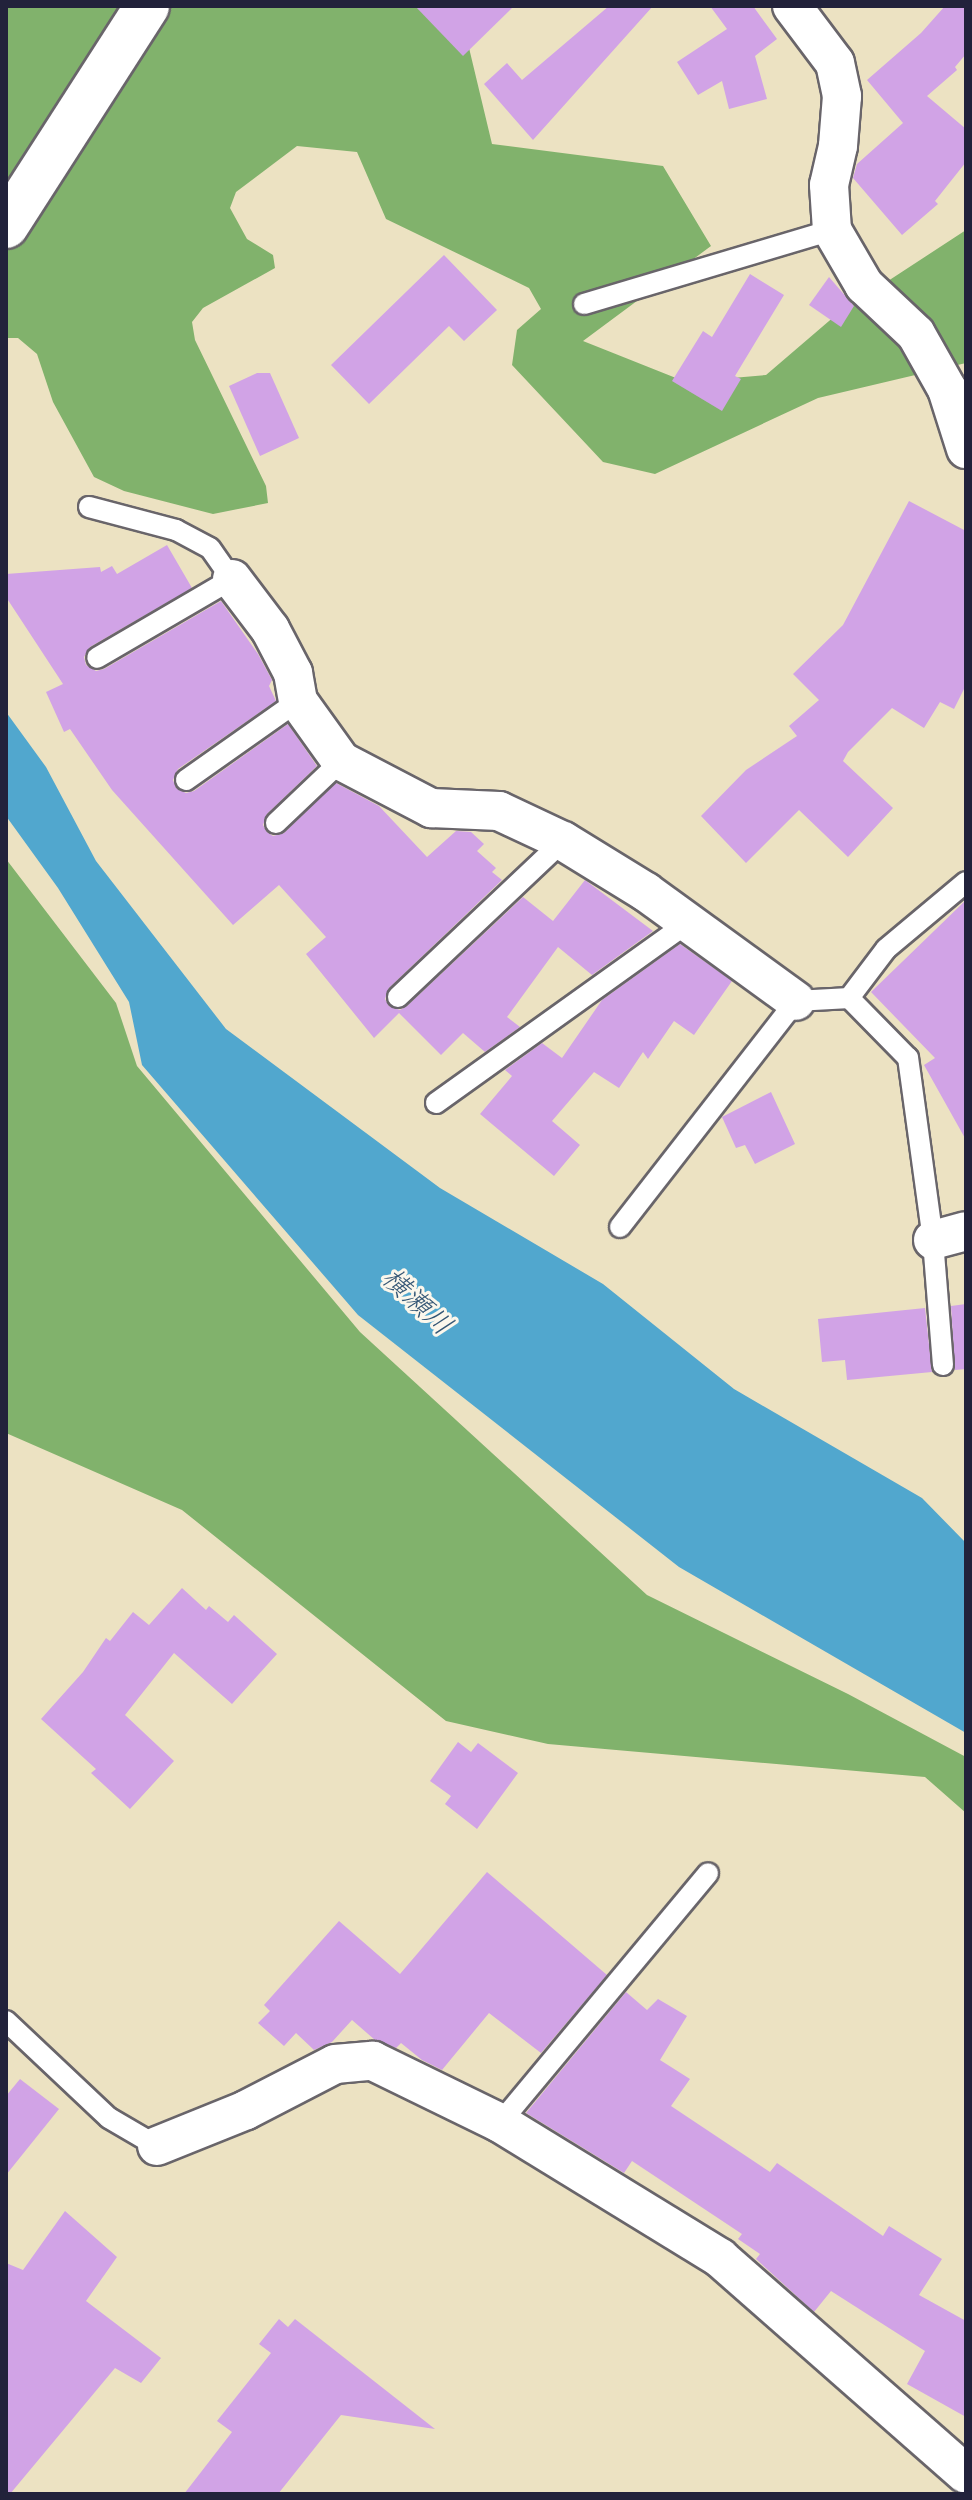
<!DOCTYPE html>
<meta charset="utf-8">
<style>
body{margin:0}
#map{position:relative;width:972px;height:2500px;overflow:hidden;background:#ece2c2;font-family:Mynerve,"Klee One",sans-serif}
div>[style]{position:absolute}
.forest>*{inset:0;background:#81b26c}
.water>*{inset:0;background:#51a7ce}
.building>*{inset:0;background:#d1a3e6}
.roads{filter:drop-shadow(2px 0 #69656a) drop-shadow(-2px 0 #69656a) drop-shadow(0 2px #69656a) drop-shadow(0 -2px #69656a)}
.service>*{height:20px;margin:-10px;padding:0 10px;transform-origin:10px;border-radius:10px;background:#fff}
.minor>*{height:38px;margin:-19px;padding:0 19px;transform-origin:19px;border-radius:19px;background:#fff}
.tertiary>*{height:44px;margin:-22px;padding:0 22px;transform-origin:22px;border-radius:22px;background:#fff}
span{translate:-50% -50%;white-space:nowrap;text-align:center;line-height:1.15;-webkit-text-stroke:6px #fbf7ec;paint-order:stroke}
.water-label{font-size:28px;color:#355776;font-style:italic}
.frame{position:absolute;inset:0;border:8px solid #22223b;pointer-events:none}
</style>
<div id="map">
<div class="forest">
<div style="clip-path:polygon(6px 6px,459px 6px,492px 144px,663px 166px,711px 246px,583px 341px,686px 382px,766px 375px,836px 315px,966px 230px,966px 363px,818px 398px,655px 474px,603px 462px,512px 365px,517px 330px,541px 309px,529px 288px,386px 219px,357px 152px,297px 146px,236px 192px,230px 208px,247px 239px,273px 255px,275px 268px,203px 308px,192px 322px,195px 340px,266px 486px,268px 503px,213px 514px,124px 491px,94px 477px,53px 402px,37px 354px,18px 338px,6px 338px)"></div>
<div style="clip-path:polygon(6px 859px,116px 1003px,137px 1066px,360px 1332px,647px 1595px,848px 1694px,966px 1757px,966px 1813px,925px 1777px,548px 1744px,446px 1721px,182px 1510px,6px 1433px)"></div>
</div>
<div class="water">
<div style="clip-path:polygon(6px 712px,46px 767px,96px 861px,226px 1029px,440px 1188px,603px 1284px,734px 1389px,922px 1498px,966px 1543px,966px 1733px,679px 1567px,358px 1315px,142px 1065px,129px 1002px,58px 888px,6px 816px)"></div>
</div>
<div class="building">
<div style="clip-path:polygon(415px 6px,514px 6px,463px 56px)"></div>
<div style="clip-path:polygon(609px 6px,653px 6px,533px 140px,484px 84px,507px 63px,522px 80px)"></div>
<div style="clip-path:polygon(710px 6px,753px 6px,777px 39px,755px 56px,767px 99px,729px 109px,722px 81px,698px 95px,677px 62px,727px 29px)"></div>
<div style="clip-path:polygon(945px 6px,966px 6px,966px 54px,955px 67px,957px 70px,927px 96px,966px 129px,966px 162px,935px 201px,938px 204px,902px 235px,853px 178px,857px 164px,903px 123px,867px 80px,921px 33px)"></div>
<div style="clip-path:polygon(444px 255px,497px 310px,464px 341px,449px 326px,369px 404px,331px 365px)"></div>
<div style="clip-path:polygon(750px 274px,784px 295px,735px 376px,741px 379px,722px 411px,672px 381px,703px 331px,712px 337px)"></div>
<div style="clip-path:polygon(829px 277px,854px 306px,841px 327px,809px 305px)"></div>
<div style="clip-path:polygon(257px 373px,270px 373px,299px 438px,260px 456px,229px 386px)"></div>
<div style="clip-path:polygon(909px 501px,966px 531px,966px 685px,954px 709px,940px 702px,924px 728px,892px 708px,848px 752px,843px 761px,893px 808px,848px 857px,799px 810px,746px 863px,701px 816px,746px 770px,797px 736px,789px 726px,819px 700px,793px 674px,843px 625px)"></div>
<div style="clip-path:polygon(167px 545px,192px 588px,90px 647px,84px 657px,86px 665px,96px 671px,104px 669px,221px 601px,258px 654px,272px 680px,269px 686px,276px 701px,178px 769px,173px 780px,176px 788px,186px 793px,194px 791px,288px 724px,317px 766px,267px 814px,263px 825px,267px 832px,273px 836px,284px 833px,336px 783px,379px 806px,427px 857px,456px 831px,471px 832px,484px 844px,477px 851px,496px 868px,492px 872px,502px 880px,389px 988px,385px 999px,389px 1006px,400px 1010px,407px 1006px,523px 897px,553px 921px,585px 880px,653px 931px,592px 975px,558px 947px,507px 1017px,520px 1027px,485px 1052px,463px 1033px,441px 1055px,399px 1013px,374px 1038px,306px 954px,326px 937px,279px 885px,233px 925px,112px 790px,70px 729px,64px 732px,46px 692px,63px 684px,6px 597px,6px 574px,100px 567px,101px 572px,112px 566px,117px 574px)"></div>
<div style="clip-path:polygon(966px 900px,966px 1140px,924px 1065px,935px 1058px,871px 992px)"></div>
<div style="clip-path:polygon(680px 944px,732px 981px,694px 1035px,674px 1021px,648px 1059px,643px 1052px,619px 1088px,594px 1072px,552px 1121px,580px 1145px,554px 1176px,480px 1114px,512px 1076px,505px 1070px,542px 1043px,562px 1058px,602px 1000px)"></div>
<div style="clip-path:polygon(771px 1092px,795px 1144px,755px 1164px,745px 1145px,736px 1148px,722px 1117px)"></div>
<div style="clip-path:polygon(966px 1304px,966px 1369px,955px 1370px,951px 1306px)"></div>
<div style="clip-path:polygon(925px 1308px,932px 1372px,847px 1380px,845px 1360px,822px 1362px,818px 1319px)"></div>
<div style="clip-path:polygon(182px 1588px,206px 1610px,209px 1606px,228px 1622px,234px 1615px,277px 1654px,232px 1704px,174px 1653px,125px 1715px,174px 1761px,130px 1809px,91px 1773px,96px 1769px,41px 1719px,83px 1672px,106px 1638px,110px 1641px,133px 1612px,149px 1625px)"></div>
<div style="clip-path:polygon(458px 1742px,471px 1752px,478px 1743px,518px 1773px,477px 1829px,445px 1804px,451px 1796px,430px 1781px)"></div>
<div style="clip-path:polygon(487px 1872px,607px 1975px,541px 2053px,489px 2013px,442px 2070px,422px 2060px,401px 2043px,396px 2048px,375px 2040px,352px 2020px,332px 2042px,314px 2050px,296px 2033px,284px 2046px,258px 2023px,270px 2011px,264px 2005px,339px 1921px,400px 1974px)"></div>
<div style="clip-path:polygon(626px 1992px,647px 2010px,658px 1999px,687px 2016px,660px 2060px,690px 2079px,671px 2106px,770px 2172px,777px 2163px,883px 2236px,889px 2226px,942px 2259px,919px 2295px,966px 2321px,966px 2417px,907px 2384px,925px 2351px,831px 2291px,814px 2312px,756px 2259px,760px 2254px,738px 2239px,742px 2234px,632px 2161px,624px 2173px,526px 2113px)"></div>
<div style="clip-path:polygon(20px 2079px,59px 2109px,6px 2175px,6px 2096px)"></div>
<div style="clip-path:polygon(65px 2211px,117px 2257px,86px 2301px,161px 2358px,141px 2383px,115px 2368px,10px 2494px,6px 2494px,6px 2263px,23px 2270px)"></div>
<div style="clip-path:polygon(279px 2319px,288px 2327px,295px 2319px,435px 2429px,341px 2415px,278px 2494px,184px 2494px,232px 2432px,217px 2421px,271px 2353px,259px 2344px)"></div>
</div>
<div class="roads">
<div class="service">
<div style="left:584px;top:304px;width:259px;rotate:-16.6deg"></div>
<div style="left:89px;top:507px;width:90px;rotate:14.8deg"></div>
<div style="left:176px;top:530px;width:38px;rotate:28deg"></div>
<div style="left:210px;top:548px;width:38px;rotate:55deg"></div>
<div style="left:232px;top:579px;width:156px;rotate:149.7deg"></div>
<div style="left:186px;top:780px;width:137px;rotate:-35.2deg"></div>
<div style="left:276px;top:823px;width:90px;rotate:-43.6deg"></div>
<div style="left:398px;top:997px;width:227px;rotate:-43.4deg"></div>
<div style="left:436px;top:1103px;width:309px;rotate:-35.6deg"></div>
<div style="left:620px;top:1227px;width:286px;rotate:-52.1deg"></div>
<div style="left:796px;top:1001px;width:53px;rotate:-3.2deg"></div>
<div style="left:943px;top:1365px;width:125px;rotate:-94.6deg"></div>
<div style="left:933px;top:1240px;width:184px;rotate:-97.8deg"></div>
<div style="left:908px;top:1058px;width:84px;rotate:-134.5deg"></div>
<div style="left:849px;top:998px;width:61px;rotate:-52.9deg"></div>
<div style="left:886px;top:949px;width:104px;rotate:-39.9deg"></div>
<div style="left:6px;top:2021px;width:141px;rotate:43.3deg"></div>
<div style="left:109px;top:2118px;width:56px;rotate:30.3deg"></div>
<div style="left:500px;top:2123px;width:325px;rotate:-50.2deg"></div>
</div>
<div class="minor">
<div style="left:792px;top:6px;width:71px;rotate:53deg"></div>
<div style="left:835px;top:63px;width:34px;rotate:78deg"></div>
<div style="left:842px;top:96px;width:50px;rotate:94.6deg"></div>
<div style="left:838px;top:146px;width:40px;rotate:103deg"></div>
<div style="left:829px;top:185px;width:45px;rotate:86.2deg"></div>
<div style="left:832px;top:230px;width:64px;rotate:59.8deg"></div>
<div style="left:864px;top:285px;width:71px;rotate:43.3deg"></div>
<div style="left:916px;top:334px;width:63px;rotate:60.6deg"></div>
<div style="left:947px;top:389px;width:63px;rotate:72.4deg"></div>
<div style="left:232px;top:579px;width:63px;rotate:52.8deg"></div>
<div style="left:270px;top:629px;width:50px;rotate:62.4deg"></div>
<div style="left:293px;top:673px;width:28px;rotate:80deg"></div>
<div style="left:298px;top:701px;width:74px;rotate:54.4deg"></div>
<div style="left:341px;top:761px;width:102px;rotate:27.6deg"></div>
<div style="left:431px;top:808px;width:68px;rotate:2.5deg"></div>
<div style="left:499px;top:811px;width:71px;rotate:25.1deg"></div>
<div style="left:563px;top:841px;width:97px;rotate:31.6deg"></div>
<div style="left:646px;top:892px;width:185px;rotate:36deg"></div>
<div style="left:933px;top:1240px;width:34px;rotate:-15deg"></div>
<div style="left:157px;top:2146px;width:96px;rotate:-22deg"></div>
<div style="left:246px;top:2110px;width:100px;rotate:-27.3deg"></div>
<div style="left:335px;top:2064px;width:38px;rotate:-5deg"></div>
<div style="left:373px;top:2061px;width:141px;rotate:26deg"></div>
<div style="left:500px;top:2123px;width:258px;rotate:31.5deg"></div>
<div style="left:720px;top:2258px;width:327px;rotate:41.3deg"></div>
</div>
<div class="tertiary">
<div style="left:6px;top:226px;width:261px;rotate:-57.3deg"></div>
</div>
</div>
<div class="water-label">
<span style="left:416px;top:1303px;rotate:43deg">横瀬川</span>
</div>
<div class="frame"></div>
</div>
